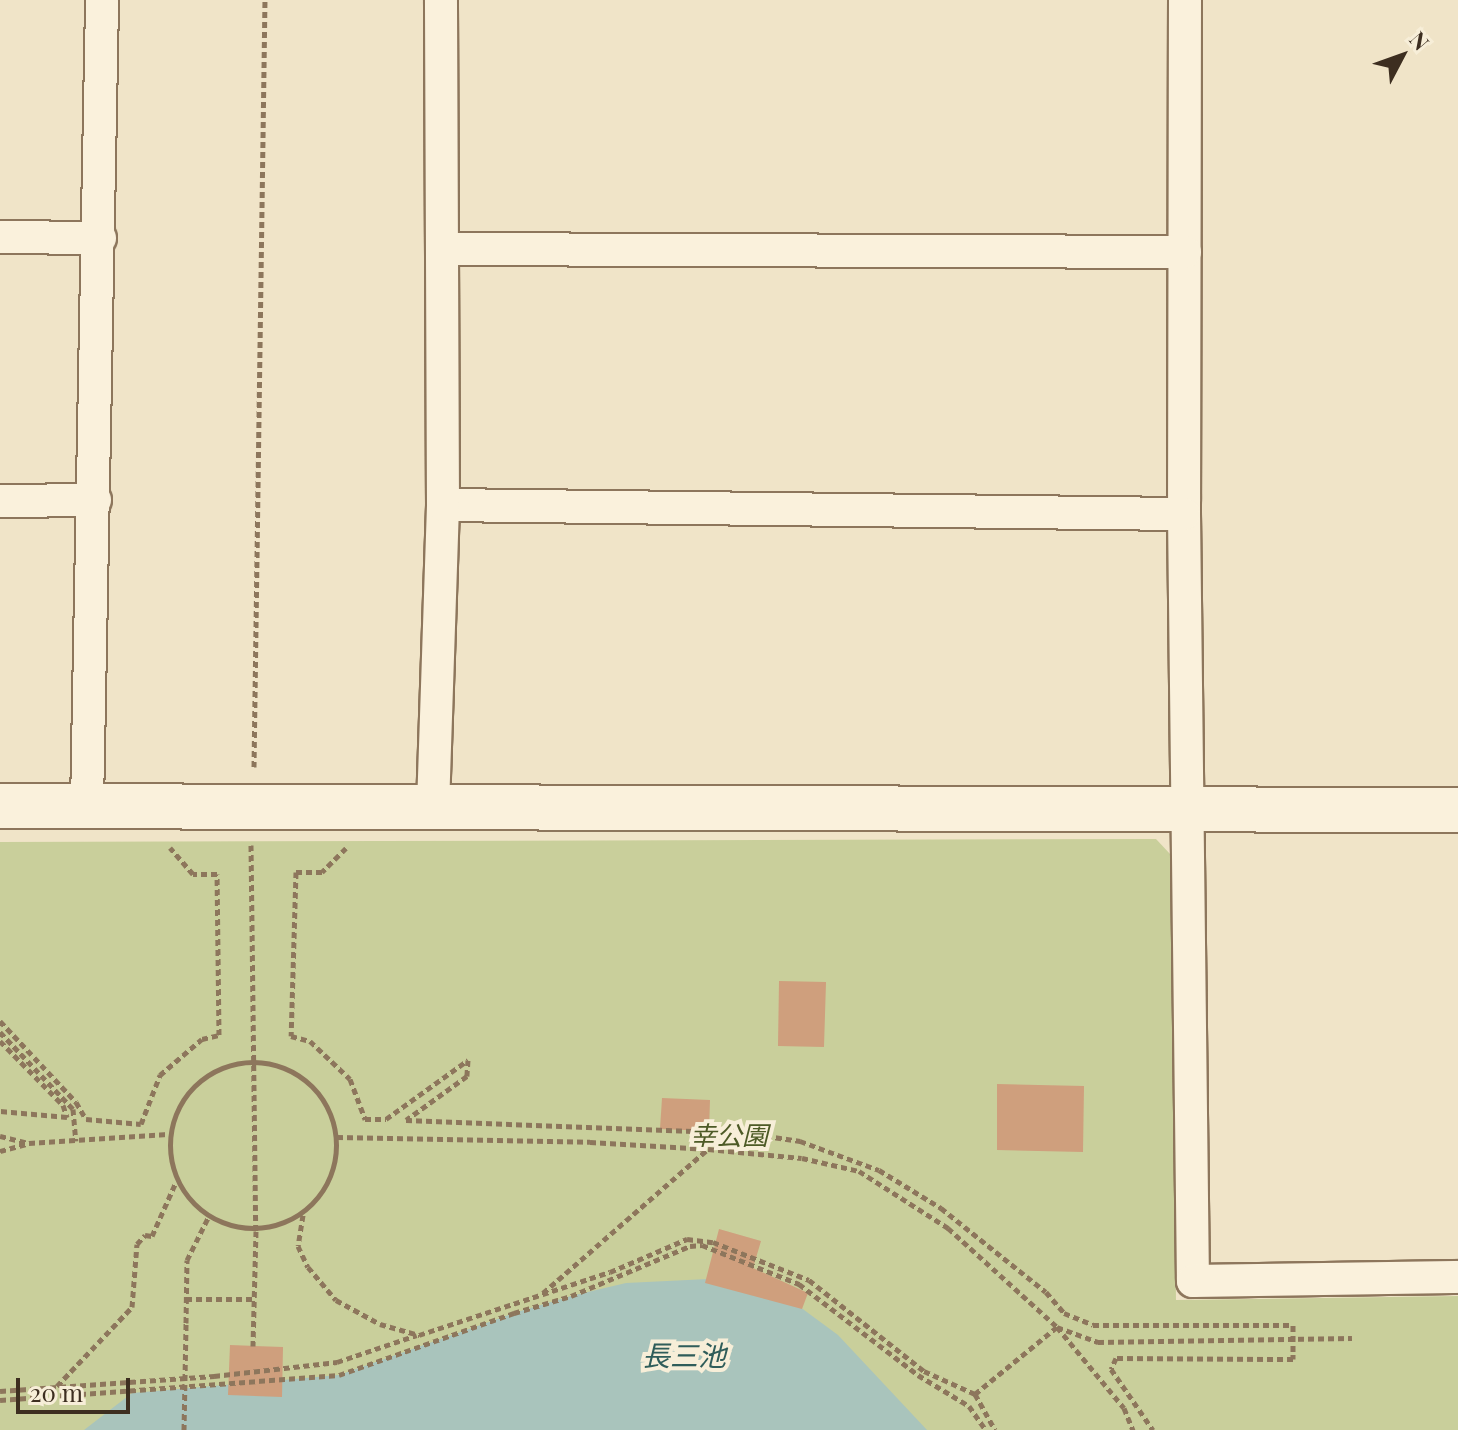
<!DOCTYPE html>
<meta charset="utf-8">
<style>
body{margin:0}
#map{position:relative;width:1458px;height:1430px;overflow:hidden;background:#f0e4c8;font-family:"Playfair Display","Noto Sans JP",serif}
div>[style]{position:absolute}
.green>*{inset:0;background:#c9cf9b}
.water>*{inset:0;background:#a9c4bc}
.building>*{inset:0;background:#cf9f7d}
.path>*{height:5px;margin-top:-2.5px;transform-origin:0;background:repeating-linear-gradient(90deg,#8d765c 0 6px,transparent 0 10px)}
.path>.ring{margin:-2.5px;padding:0;box-sizing:content-box;background:none;border:5px solid #8d765c;border-radius:50%}
.roads{filter:drop-shadow(2px 0 #8d765c) drop-shadow(-2px 0 #8d765c) drop-shadow(0 2px #8d765c) drop-shadow(0 -2px #8d765c)}
.street>*{height:32px;margin:-16px;padding:0 16px;transform-origin:16px;border-radius:16px;background:#faf1dc}
.secondary>*{height:44px;margin:-22px;padding:0 22px;transform-origin:22px;border-radius:22px;background:#faf1dc}
.path-bridge>*{height:5px;margin-top:-2.5px;transform-origin:0;background:repeating-linear-gradient(90deg,#8d765c 0 6px,transparent 0 10px)}
span{translate:-50% -50%;white-space:nowrap;text-align:center;line-height:1.15;-webkit-text-stroke:8px #f7eed8;paint-order:stroke}
.park-label{font-size:26px;color:#4d5a26;font-style:italic}
.water-label{font-size:28px;color:#2f5d5a;font-style:italic}
.north{position:absolute;left:1362px;top:16px;width:80px;height:80px;-webkit-text-stroke:6px #f7eed8;paint-order:stroke;rotate:49deg;font-size:22px;font-weight:700;line-height:32px;text-align:center;color:#3d2e20}
.north::after{content:'';display:block;margin:auto;width:28px;height:36px;background:#3d2e20;clip-path:polygon(50% 0,100% 100%,50% 72%,0 100%)}
.scale{position:absolute;left:16px;top:1378px;width:114px;height:36px;box-sizing:border-box;border:4px solid #3d2e20;border-top:0;padding-left:10px;font-size:24px;line-height:28px;white-space:nowrap;color:#3d2e20;-webkit-text-stroke:6px #f7eed8;paint-order:stroke}
</style>
<div id="map">
<div class="green">
<div style="clip-path:polygon(1156px 839px,1171px 855px,1176px 1300px,1458px 1296px,1458px 1430px,0 1430px,0 842px)"></div>
</div>
<div class="water">
<div style="clip-path:polygon(708px 1279px,800px 1307px,838px 1335px,927px 1430px,84px 1430px,132px 1393px,339px 1375px,514px 1313px,571px 1296px,626px 1283px)"></div>
</div>
<div class="building">
<div style="clip-path:polygon(779px 981px,826px 982px,824px 1047px,778px 1046px)"></div>
<div style="clip-path:polygon(997px 1084px,1084px 1086px,1083px 1152px,997px 1150px)"></div>
<div style="clip-path:polygon(662px 1098px,710px 1100px,709px 1131px,660px 1129px)"></div>
<div style="clip-path:polygon(719px 1229px,761px 1241px,753px 1268px,808px 1293px,802px 1309px,705px 1283px)"></div>
<div style="clip-path:polygon(230px 1345px,283px 1347px,282px 1397px,228px 1395px)"></div>
</div>
<div class="path">
<div style="left:254px;top:767px;width:767px;rotate:-89.18deg"></div>
<div style="left:251px;top:845px;width:386px;rotate:89.3deg"></div>
<div style="left:256px;top:1231px;width:115px;rotate:91.5deg"></div>
<div style="left:346px;top:848px;width:34px;rotate:135deg"></div>
<div style="left:322px;top:872px;width:26px;rotate:180deg"></div>
<div style="left:296px;top:872px;width:164px;rotate:91.7deg"></div>
<div style="left:291px;top:1036px;width:20px;rotate:15deg"></div>
<div style="left:310px;top:1041px;width:55px;rotate:43.5deg"></div>
<div style="left:350px;top:1079px;width:43px;rotate:69.4deg"></div>
<div style="left:365px;top:1119px;width:21px"></div>
<div style="left:386px;top:1119px;width:101px;rotate:-35.7deg"></div>
<div style="left:468px;top:1060px;width:16px;rotate:94deg"></div>
<div style="left:467px;top:1076px;width:75px;rotate:144.2deg"></div>
<div style="left:406px;top:1120px;width:340px;rotate:2.2deg"></div>
<div style="left:746px;top:1133px;width:55px;rotate:8.4deg"></div>
<div style="left:800px;top:1141px;width:84px;rotate:20.2deg"></div>
<div style="left:879px;top:1170px;width:73px;rotate:31.5deg"></div>
<div style="left:941px;top:1208px;width:134px;rotate:38.7deg"></div>
<div style="left:1046px;top:1292px;width:28px;rotate:49deg"></div>
<div style="left:1064px;top:1313px;width:31px;rotate:22deg"></div>
<div style="left:1093px;top:1325px;width:200px"></div>
<div style="left:1293px;top:1325px;width:34px;rotate:90deg"></div>
<div style="left:1293px;top:1359px;width:177px;rotate:-179.7deg"></div>
<div style="left:1116px;top:1358px;width:12px;rotate:114deg"></div>
<div style="left:1111px;top:1369px;width:74px;rotate:55.5deg"></div>
<div style="left:0;top:1021px;width:111px;rotate:46.8deg"></div>
<div style="left:76px;top:1102px;width:20px;rotate:60deg"></div>
<div style="left:86px;top:1119px;width:55px;rotate:5.2deg"></div>
<div style="left:141px;top:1124px;width:53px;rotate:-68.8deg"></div>
<div style="left:160px;top:1075px;width:55px;rotate:-40.6deg"></div>
<div style="left:202px;top:1039px;width:17px;rotate:-13deg"></div>
<div style="left:219px;top:1035px;width:161px;rotate:-90.7deg"></div>
<div style="left:217px;top:874px;width:24px;rotate:180deg"></div>
<div style="left:193px;top:874px;width:35px;rotate:-131deg"></div>
<div style="left:0;top:1032px;width:106px;rotate:46.5deg"></div>
<div style="left:73px;top:1109px;width:32px;rotate:85deg"></div>
<div style="left:0;top:1041px;width:90px;rotate:45.5deg"></div>
<div style="left:63px;top:1105px;width:13px;rotate:72deg"></div>
<div style="left:67px;top:1117px;width:67px;rotate:-174.9deg"></div>
<div class="ring" style="left:170px;top:1062px;width:161px;height:161px"></div>
<div style="left:0;top:1136px;width:29px;rotate:14deg"></div>
<div style="left:337px;top:1137px;width:253px;rotate:1.1deg"></div>
<div style="left:590px;top:1142px;width:118px;rotate:3.4deg"></div>
<div style="left:708px;top:1149px;width:94px;rotate:5.5deg"></div>
<div style="left:802px;top:1158px;width:58px;rotate:12.8deg"></div>
<div style="left:859px;top:1171px;width:106px;rotate:32.6deg"></div>
<div style="left:948px;top:1228px;width:147px;rotate:42.2deg"></div>
<div style="left:1057px;top:1327px;width:105px;rotate:50.4deg"></div>
<div style="left:1124px;top:1408px;width:24px;rotate:68deg"></div>
<div style="left:0;top:1151px;width:30px;rotate:-15deg"></div>
<div style="left:29px;top:1143px;width:139px;rotate:-3.7deg"></div>
<div style="left:303px;top:1215px;width:31px;rotate:99deg"></div>
<div style="left:298px;top:1246px;width:23px;rotate:65deg"></div>
<div style="left:308px;top:1267px;width:43px;rotate:49.7deg"></div>
<div style="left:336px;top:1300px;width:50px;rotate:28.6deg"></div>
<div style="left:380px;top:1324px;width:41px;rotate:15.8deg"></div>
<div style="left:419px;top:1335px;width:201px;rotate:-18.3deg"></div>
<div style="left:610px;top:1272px;width:84px;rotate:-23.2deg"></div>
<div style="left:687px;top:1239px;width:26px;rotate:7deg"></div>
<div style="left:713px;top:1242px;width:103px;rotate:21.6deg"></div>
<div style="left:809px;top:1280px;width:147px;rotate:38.4deg"></div>
<div style="left:924px;top:1371px;width:56px;rotate:24.3deg"></div>
<div style="left:975px;top:1394px;width:41px;rotate:60.9deg"></div>
<div style="left:543px;top:1293px;width:218px;rotate:-41.1deg"></div>
<div style="left:186px;top:1299px;width:69px"></div>
<div style="left:186px;top:1323px;width:63px;rotate:-89.1deg"></div>
<div style="left:187px;top:1260px;width:47px;rotate:-63.4deg"></div>
<div style="left:57px;top:1386px;width:109px;rotate:-46.5deg"></div>
<div style="left:132px;top:1307px;width:63px;rotate:-85.5deg"></div>
<div style="left:137px;top:1244px;width:12px;rotate:-48deg"></div>
<div style="left:145px;top:1235px;width:7px;rotate:8deg"></div>
<div style="left:152px;top:1236px;width:59px;rotate:-66deg"></div>
<div style="left:0;top:1391px;width:215px;rotate:-4deg"></div>
<div style="left:214px;top:1376px;width:124px;rotate:-6.5deg"></div>
<div style="left:337px;top:1362px;width:84px;rotate:-18.6deg"></div>
<div style="left:975px;top:1394px;width:106px;rotate:-39.3deg"></div>
<div style="left:1057px;top:1327px;width:44px;rotate:20.1deg"></div>
<div style="left:1098px;top:1342px;width:254px;rotate:-0.9deg"></div>
<div style="left:0;top:1400px;width:340px;rotate:-4.2deg"></div>
<div style="left:339px;top:1375px;width:186px;rotate:-19.5deg"></div>
<div style="left:514px;top:1313px;width:59px;rotate:-16.6deg"></div>
<div style="left:571px;top:1296px;width:129px;rotate:-22.8deg"></div>
<div style="left:690px;top:1246px;width:12px;rotate:-5deg"></div>
<div style="left:702px;top:1245px;width:105px;rotate:21.9deg"></div>
<div style="left:799px;top:1284px;width:150px;rotate:37.4deg"></div>
<div style="left:918px;top:1375px;width:60px;rotate:31.3deg"></div>
<div style="left:969px;top:1406px;width:29px;rotate:55deg"></div>
</div>
<div class="roads">
<div class="street">
<div style="left:1185px;top:0;width:514px;rotate:90.11deg"></div>
<div style="left:1184px;top:514px;width:767px;rotate:89.33deg"></div>
<div style="left:1193px;top:1281px;width:265px;rotate:-0.9deg"></div>
<div style="left:0;top:237px;width:100px;rotate:0.6deg"></div>
<div style="left:442px;top:249px;width:743px;rotate:0.23deg"></div>
<div style="left:0;top:501px;width:95px;rotate:-0.6deg"></div>
<div style="left:443px;top:505px;width:741px;rotate:0.7deg"></div>
<div style="left:87px;top:806px;width:806px;rotate:-88.93deg"></div>
<div style="left:433px;top:807px;width:302px;rotate:-88.1deg"></div>
<div style="left:443px;top:505px;width:505px;rotate:-90.23deg"></div>
</div>
<div class="secondary">
<div style="left:0;top:806px;width:1458px;rotate:0.16deg"></div>
</div>
</div>
<div class="path-bridge">
<div style="left:184px;top:1430px;width:107px;rotate:-88.9deg"></div>
</div>
<div class="park-label">
<span style="left:729px;top:1135px">幸公園</span>
</div>
<div class="water-label">
<span style="left:684px;top:1355px">長三池</span>
</div>
<div class="north">N</div>
<div class="scale">20 m</div>
</div>
